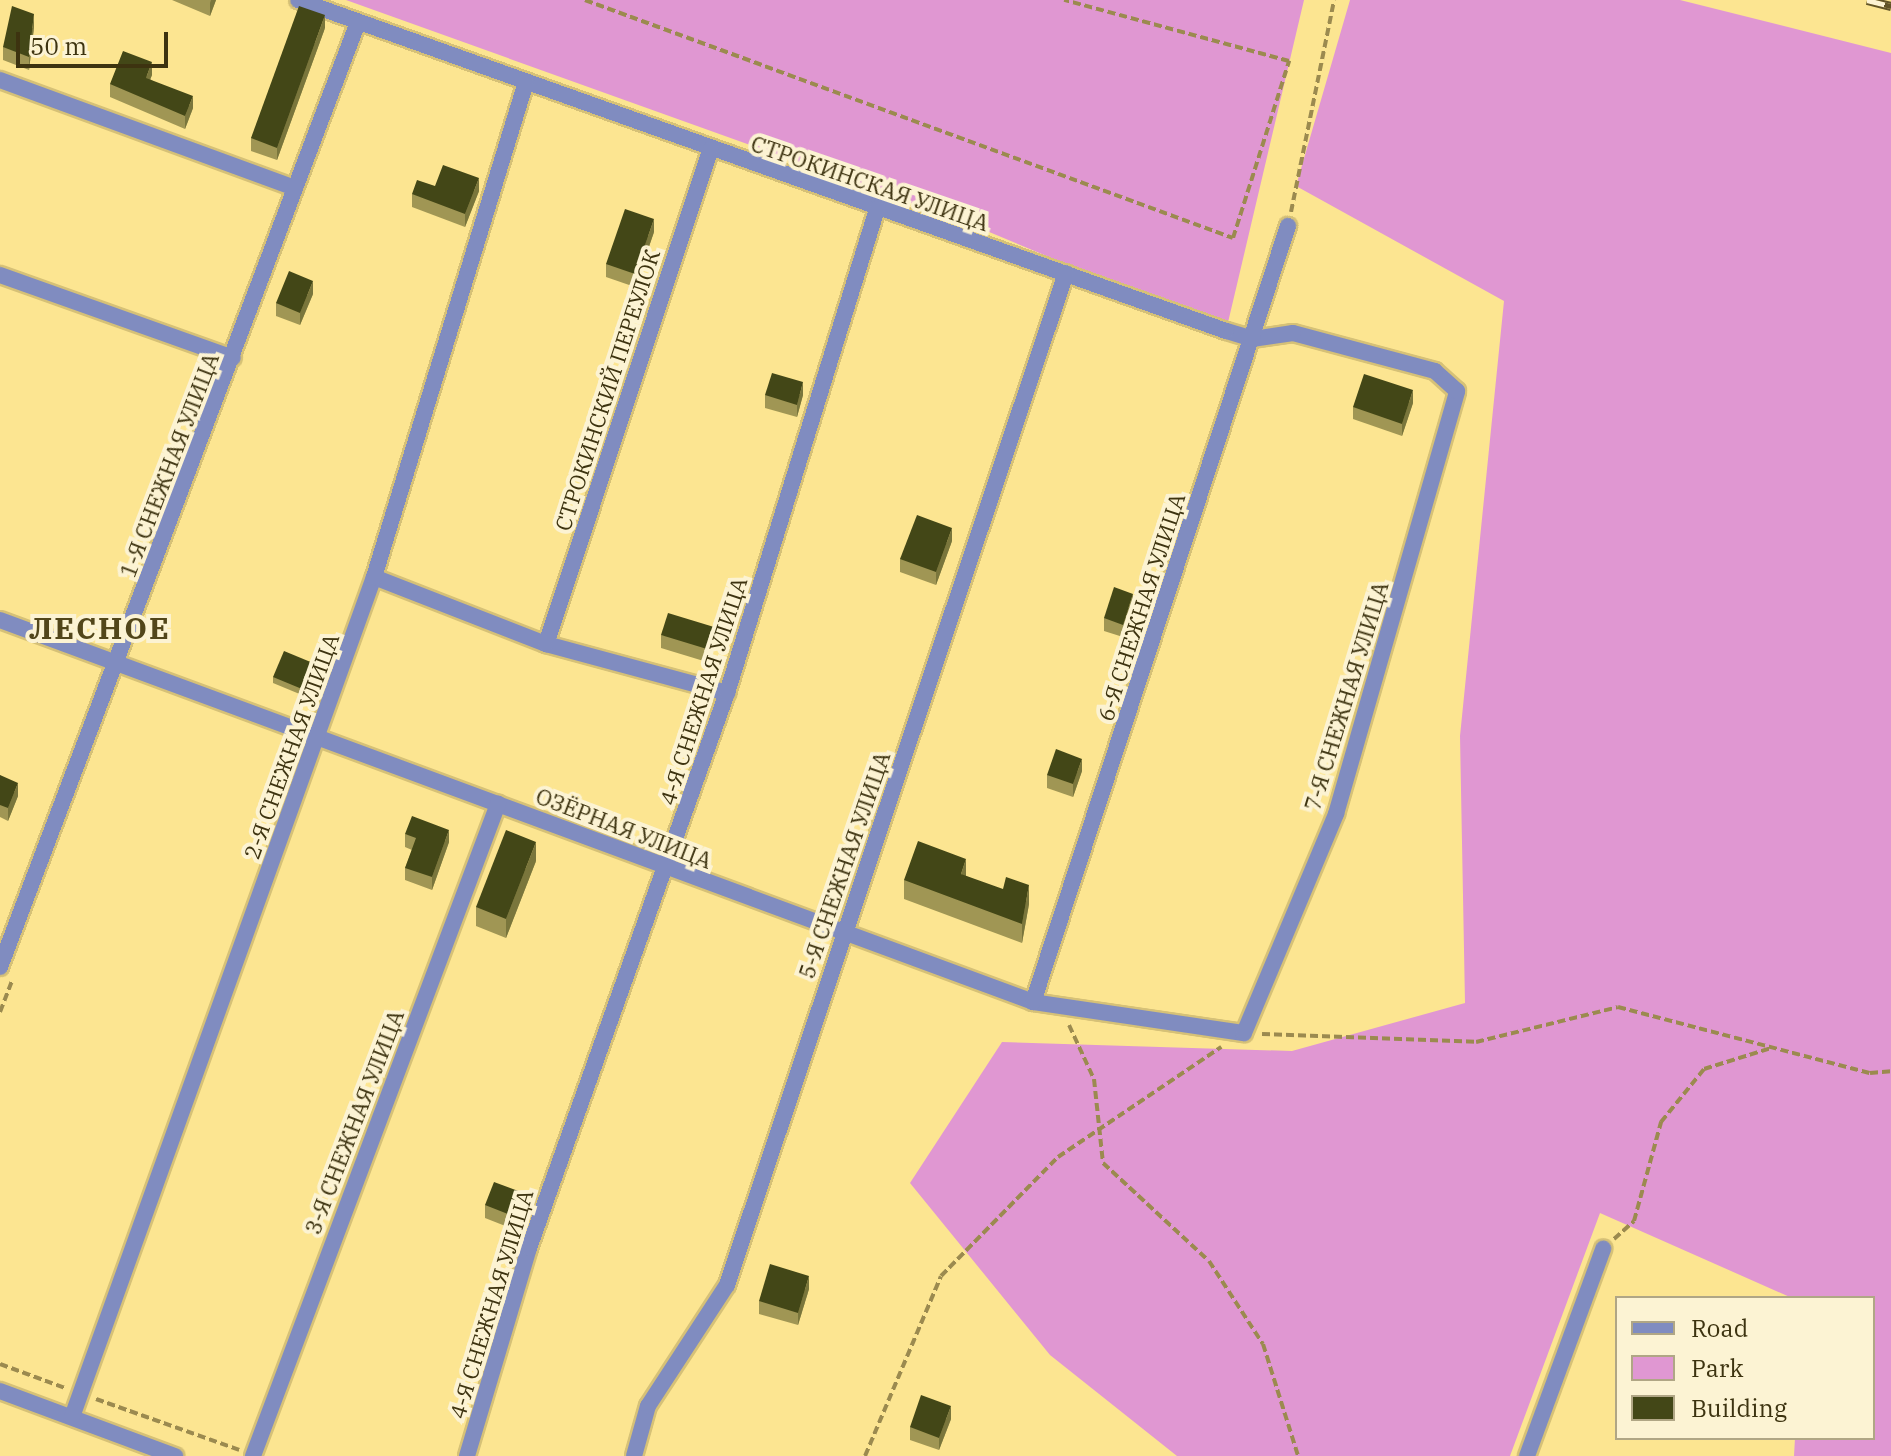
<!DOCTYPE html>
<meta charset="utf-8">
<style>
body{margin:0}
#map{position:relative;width:1891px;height:1456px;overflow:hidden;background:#fce591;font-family:"IBM Plex Serif",serif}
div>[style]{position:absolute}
.green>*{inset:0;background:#e097d2}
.path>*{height:4px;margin-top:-2px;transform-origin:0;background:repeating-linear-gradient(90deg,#9b8a4f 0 8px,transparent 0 12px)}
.roads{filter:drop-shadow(2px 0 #d6c177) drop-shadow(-2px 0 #d6c177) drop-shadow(0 2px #d6c177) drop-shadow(0 -2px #d6c177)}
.minor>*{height:16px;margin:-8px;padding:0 8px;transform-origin:8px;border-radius:8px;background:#808cc0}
.rail>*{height:9px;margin-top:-4.5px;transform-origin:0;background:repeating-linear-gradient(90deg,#fcf3d3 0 18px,#615428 0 36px);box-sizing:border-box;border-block:2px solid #615428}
.wall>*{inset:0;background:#a09654}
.shaded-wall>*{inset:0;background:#7a763c}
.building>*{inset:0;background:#434717}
span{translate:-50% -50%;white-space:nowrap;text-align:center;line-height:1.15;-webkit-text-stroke:8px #fcf3d3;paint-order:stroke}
.street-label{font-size:22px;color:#3d3310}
.district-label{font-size:30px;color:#52461a;font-weight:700;letter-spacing:2px}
.legend{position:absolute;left:1615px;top:1296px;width:260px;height:144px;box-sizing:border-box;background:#fcf3d3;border:2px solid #b0a685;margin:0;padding:10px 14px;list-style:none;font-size:24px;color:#3d3310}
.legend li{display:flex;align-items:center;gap:16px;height:40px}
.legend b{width:40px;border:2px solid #b0a685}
.scale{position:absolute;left:16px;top:32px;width:152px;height:36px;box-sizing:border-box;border:4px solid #3d3310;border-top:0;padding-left:10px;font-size:24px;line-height:28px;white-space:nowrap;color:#3d3310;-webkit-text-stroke:6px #fcf3d3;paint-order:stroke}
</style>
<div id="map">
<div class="green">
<div style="clip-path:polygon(346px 0,1304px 0,1226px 331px,970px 224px)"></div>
<div style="clip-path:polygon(1350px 0,1680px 0,1891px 53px,1891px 1456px,1794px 1456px,1795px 1438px,1873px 1438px,1873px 1298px,1792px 1298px,1600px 1213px,1510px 1456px,1177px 1456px,1050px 1355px,910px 1183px,1002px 1042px,1292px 1051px,1465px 1003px,1460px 736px,1504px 301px,1296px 186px)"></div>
</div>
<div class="path">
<div style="left:585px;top:0;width:690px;rotate:20.17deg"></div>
<div style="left:1233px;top:238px;width:186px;rotate:-72.4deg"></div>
<div style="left:1289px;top:61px;width:233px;rotate:-164.8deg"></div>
<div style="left:1291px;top:212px;width:216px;rotate:-78.5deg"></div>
<div style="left:0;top:1012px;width:33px;rotate:-69deg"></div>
<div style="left:1069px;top:1025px;width:60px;rotate:65.2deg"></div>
<div style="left:1094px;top:1079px;width:84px;rotate:83.9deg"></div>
<div style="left:1103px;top:1163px;width:144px;rotate:42.8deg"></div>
<div style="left:1209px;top:1261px;width:99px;rotate:57deg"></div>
<div style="left:1263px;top:1344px;width:117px;rotate:72.6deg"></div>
<div style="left:1262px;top:1034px;width:214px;rotate:2.1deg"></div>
<div style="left:1476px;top:1042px;width:146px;rotate:-13.8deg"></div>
<div style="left:1618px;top:1007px;width:260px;rotate:14.7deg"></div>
<div style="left:1870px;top:1073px;width:21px;rotate:-5deg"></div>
<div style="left:1614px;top:1239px;width:27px;rotate:-42deg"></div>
<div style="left:1634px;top:1221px;width:103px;rotate:-74.7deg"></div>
<div style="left:1661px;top:1122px;width:68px;rotate:-50.9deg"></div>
<div style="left:1704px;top:1069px;width:70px;rotate:-17.4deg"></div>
<div style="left:0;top:1364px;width:69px;rotate:20.3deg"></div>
<div style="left:96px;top:1399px;width:152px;rotate:19.6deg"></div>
<div style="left:865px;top:1456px;width:195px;rotate:-67.1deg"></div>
<div style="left:941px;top:1276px;width:167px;rotate:-45.5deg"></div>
<div style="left:1058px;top:1157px;width:197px;rotate:-34deg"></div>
</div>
<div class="roads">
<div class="minor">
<div style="left:0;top:80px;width:314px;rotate:20.1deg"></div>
<div style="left:0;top:275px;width:247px;rotate:19.6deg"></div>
<div style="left:374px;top:577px;width:185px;rotate:21.3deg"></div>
<div style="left:546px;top:644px;width:188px;rotate:15.1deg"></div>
<div style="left:0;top:620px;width:1101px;rotate:20.29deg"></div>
<div style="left:1033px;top:1002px;width:213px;rotate:8.4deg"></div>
<div style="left:1244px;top:1033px;width:238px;rotate:-67.2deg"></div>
<div style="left:1336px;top:814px;width:440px;rotate:-74deg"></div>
<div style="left:1457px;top:391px;width:30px;rotate:-138deg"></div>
<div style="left:1435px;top:371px;width:147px;rotate:-165deg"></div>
<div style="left:1293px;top:333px;width:40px;rotate:171.5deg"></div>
<div style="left:1253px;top:339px;width:28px;rotate:-163deg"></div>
<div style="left:1226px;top:331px;width:985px;rotate:-160.37deg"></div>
<div style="left:546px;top:644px;width:520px;rotate:-71.6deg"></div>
<div style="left:0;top:967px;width:1011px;rotate:-69.25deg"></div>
<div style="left:1033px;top:1002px;width:817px;rotate:-71.81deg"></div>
<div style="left:0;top:1391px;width:187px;rotate:20.4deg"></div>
<div style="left:72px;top:1417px;width:893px;rotate:-70.23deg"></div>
<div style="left:374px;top:577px;width:518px;rotate:-72.93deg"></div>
<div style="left:253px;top:1456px;width:697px;rotate:-69.41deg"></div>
<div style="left:467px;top:1456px;width:217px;rotate:-73.4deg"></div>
<div style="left:529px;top:1248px;width:589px;rotate:-70.37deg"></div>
<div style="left:727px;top:693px;width:507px;rotate:-72.78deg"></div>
<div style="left:634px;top:1456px;width:52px;rotate:-74.4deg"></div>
<div style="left:648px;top:1406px;width:145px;rotate:-56.9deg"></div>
<div style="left:727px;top:1285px;width:1067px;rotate:-71.48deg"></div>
<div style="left:1527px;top:1456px;width:221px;rotate:-69.8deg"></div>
</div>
</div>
<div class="rail">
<div style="left:1867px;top:0;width:25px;rotate:14deg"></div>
</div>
<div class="wall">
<div style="clip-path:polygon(172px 0,216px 0,210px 16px)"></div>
<div style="clip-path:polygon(34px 27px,29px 70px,3px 60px,3px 47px)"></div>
<div style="clip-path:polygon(325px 28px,277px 160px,251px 151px,251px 138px)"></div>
<div style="clip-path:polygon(152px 75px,150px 79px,193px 108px,185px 129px,110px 97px,110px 84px)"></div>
<div style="clip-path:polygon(479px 191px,465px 227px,412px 207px,412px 194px)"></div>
<div style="clip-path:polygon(654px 232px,635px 287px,606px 277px,606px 264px)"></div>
<div style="clip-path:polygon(313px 294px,300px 325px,276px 316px,276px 303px)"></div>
<div style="clip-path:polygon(765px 395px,803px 395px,797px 417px,765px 408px)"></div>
<div style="clip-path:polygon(1413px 403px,1402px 436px,1353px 419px,1353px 407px)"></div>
<div style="clip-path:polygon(952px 541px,936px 585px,900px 572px,900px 559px)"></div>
<div style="clip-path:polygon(1133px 606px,1123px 637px,1104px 631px,1104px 618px)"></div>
<div style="clip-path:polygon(661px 635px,714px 640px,707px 662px,661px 648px)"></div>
<div style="clip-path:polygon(313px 669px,302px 695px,273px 683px,273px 677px)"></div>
<div style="clip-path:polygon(1082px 771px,1073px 797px,1047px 788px,1047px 775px)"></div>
<div style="clip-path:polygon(0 775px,18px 796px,8px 821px,0 817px)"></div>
<div style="clip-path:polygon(405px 834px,449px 842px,432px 890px,405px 880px,405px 868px,412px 850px,405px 847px)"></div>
<div style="clip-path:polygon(536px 861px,506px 938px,476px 926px,476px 907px)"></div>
<div style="clip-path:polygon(966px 876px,1029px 904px,1022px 943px,904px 899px,904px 880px)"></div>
<div style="clip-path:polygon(485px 1205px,521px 1205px,513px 1229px,485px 1218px)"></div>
<div style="clip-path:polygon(809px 1289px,798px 1325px,759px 1314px,759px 1301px)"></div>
<div style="clip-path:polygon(951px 1419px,939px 1450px,910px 1440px,910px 1427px)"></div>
</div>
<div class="shaded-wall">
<div style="clip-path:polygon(211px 0,216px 0,210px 16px,210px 3px)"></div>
<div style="clip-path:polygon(34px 14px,34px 27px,29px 70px,29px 57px)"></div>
<div style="clip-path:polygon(325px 15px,325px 28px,277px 160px,277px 148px)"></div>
<div style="clip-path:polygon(152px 62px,152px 75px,146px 90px,146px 78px)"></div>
<div style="clip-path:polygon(193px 96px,193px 108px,185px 129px,185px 116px)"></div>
<div style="clip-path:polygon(479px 178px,479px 191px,465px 227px,465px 214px)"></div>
<div style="clip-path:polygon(654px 219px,654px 232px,635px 287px,635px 274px)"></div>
<div style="clip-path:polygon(313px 281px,313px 294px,300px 325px,300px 313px)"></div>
<div style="clip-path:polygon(803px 382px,803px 395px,797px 417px,797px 405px)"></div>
<div style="clip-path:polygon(1413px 390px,1413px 403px,1402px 436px,1402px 424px)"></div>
<div style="clip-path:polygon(952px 528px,952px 541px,936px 585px,936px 572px)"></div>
<div style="clip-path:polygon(1133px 594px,1133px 606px,1123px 637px,1123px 625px)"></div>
<div style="clip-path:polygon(714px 627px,714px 640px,707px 662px,707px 649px)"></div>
<div style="clip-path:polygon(313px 663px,313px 669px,302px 695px,302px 689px)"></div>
<div style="clip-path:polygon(1082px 759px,1082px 771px,1073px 797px,1073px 784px)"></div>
<div style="clip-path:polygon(18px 783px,18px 796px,8px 821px,8px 808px)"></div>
<div style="clip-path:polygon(449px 830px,449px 842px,432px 890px,432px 877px)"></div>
<div style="clip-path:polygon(536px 842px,536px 861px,506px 938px,506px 919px)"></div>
<div style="clip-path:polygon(966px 859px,966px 878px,961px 874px)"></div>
<div style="clip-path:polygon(1029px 885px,1029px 904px,1022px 943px,1022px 924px)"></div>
<div style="clip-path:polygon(521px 1192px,521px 1205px,513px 1229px,513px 1216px)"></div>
<div style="clip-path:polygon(809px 1276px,809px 1289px,798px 1325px,798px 1313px)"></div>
<div style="clip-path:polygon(951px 1406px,951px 1419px,939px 1450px,939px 1438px)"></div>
</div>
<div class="building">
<div style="clip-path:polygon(12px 6px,34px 14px,29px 57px,3px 47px)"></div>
<div style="clip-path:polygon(299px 6px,325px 15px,277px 148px,251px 138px)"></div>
<div style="clip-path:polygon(123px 51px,152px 62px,146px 78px,193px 96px,185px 116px,110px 84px)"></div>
<div style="clip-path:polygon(443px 165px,479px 178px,465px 214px,412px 194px,417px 180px,435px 186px)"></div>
<div style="clip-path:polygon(625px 209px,654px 219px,635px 274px,606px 264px)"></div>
<div style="clip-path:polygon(289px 271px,313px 281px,300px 313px,276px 303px)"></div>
<div style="clip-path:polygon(772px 373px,803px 382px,797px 405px,765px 395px)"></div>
<div style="clip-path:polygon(1364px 374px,1413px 390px,1402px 424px,1353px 407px)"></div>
<div style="clip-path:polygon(917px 515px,952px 528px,936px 572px,900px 559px)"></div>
<div style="clip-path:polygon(1114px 587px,1133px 594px,1123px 625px,1104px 618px)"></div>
<div style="clip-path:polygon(668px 613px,714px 627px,707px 649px,661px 635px)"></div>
<div style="clip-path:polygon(284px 651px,313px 663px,302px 689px,273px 677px)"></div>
<div style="clip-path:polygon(1056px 749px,1082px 759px,1073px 784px,1047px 775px)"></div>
<div style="clip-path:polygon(0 775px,18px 783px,8px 808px,0 805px)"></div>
<div style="clip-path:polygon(412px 816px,449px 830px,432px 877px,405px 868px,416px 838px,405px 834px)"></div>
<div style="clip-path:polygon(506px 830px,536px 842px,506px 919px,476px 907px)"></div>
<div style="clip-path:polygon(918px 841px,966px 859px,961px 874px,1003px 889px,1006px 877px,1029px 885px,1022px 924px,904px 880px)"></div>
<div style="clip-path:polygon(494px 1182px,521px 1192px,513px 1216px,485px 1205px)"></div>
<div style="clip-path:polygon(770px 1264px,809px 1276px,798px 1313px,759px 1301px)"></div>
<div style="clip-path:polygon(921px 1395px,951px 1406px,939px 1438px,910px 1427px)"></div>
</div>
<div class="street-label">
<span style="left:870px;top:183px;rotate:19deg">СТРОКИНСКАЯ УЛИЦА</span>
<span style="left:607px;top:390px;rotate:-72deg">СТРОКИНСКИЙ ПЕРЕУЛОК</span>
<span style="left:169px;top:465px;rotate:-69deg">1-Я СНЕЖНАЯ УЛИЦА</span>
<span style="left:1141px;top:607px;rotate:-72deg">6-Я СНЕЖНАЯ УЛИЦА</span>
<span style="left:703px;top:691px;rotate:-72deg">4-Я СНЕЖНАЯ УЛИЦА</span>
<span style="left:1346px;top:696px;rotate:-73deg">7-Я СНЕЖНАЯ УЛИЦА</span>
<span style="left:291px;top:746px;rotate:-70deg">2-Я СНЕЖНАЯ УЛИЦА</span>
<span style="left:624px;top:828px;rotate:21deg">ОЗЁРНАЯ УЛИЦА</span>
<span style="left:844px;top:865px;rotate:-71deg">5-Я СНЕЖНАЯ УЛИЦА</span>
<span style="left:354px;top:1122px;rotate:-69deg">3-Я СНЕЖНАЯ УЛИЦА</span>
<span style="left:491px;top:1304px;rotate:-73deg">4-Я СНЕЖНАЯ УЛИЦА</span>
</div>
<div class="district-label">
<span style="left:100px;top:628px">ЛЕСНОЕ</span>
</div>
<ul class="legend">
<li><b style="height:10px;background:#808cc0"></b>Road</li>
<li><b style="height:22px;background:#e097d2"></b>Park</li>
<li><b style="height:22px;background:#434717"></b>Building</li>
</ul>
<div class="scale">50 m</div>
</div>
